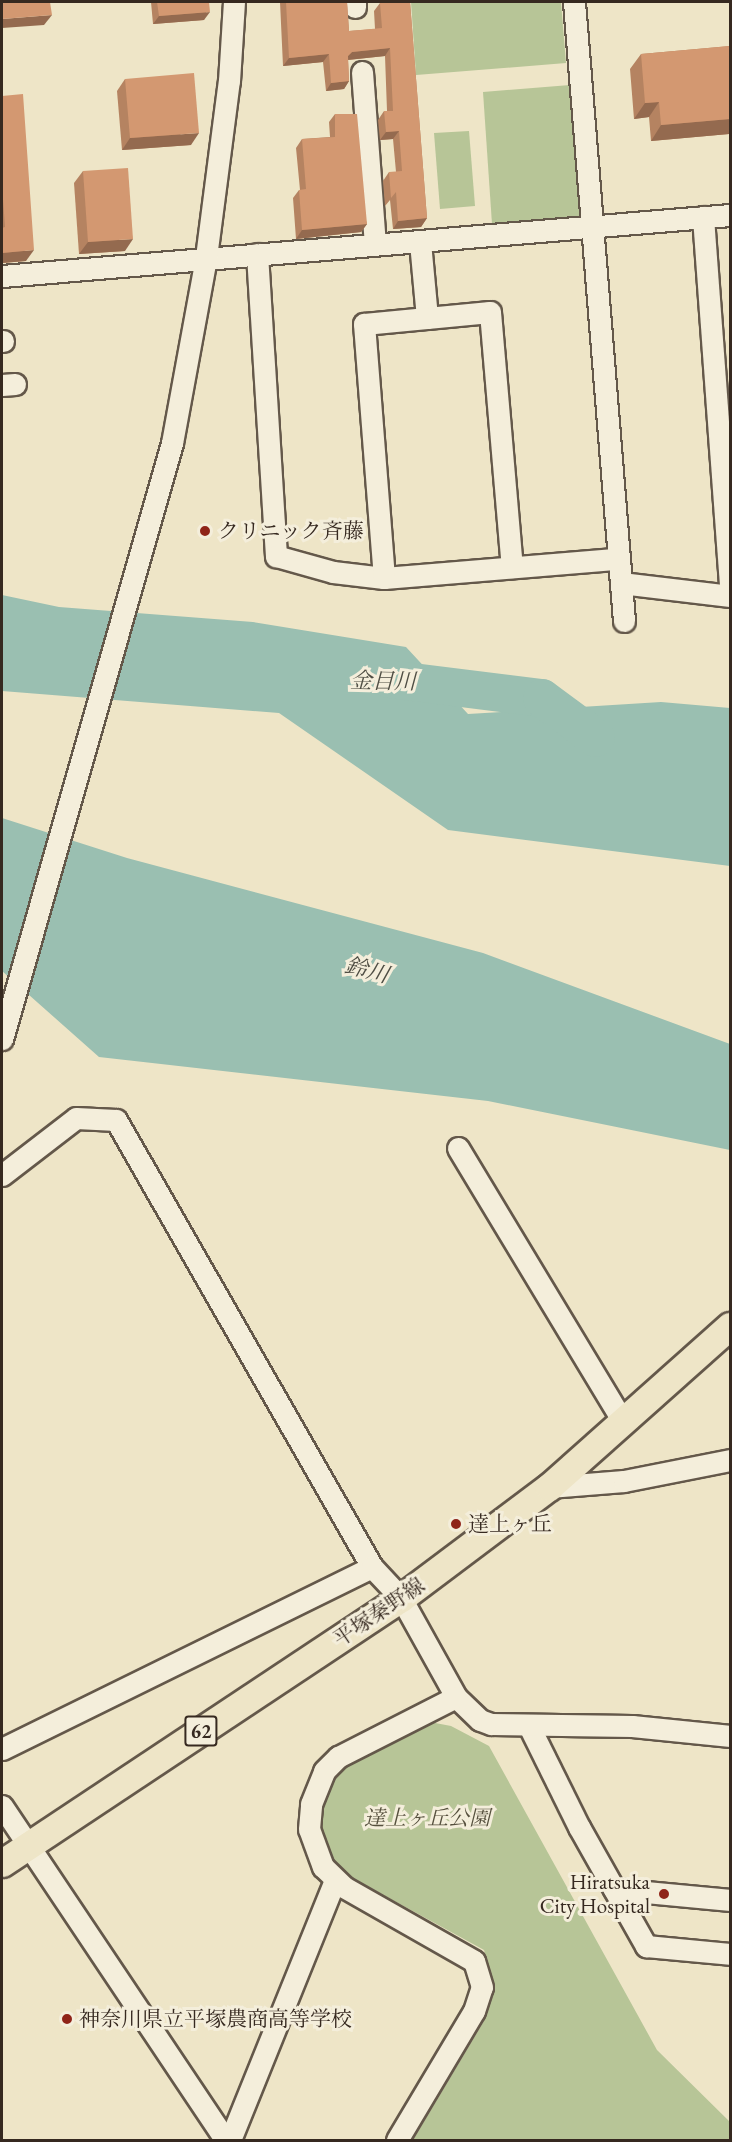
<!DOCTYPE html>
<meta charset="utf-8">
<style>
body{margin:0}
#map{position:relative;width:732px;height:2142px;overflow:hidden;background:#eee5c7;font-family:"EB Garamond","Noto Serif JP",serif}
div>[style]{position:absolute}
.green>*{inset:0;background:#b7c597}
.water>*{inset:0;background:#9abfb1}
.river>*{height:38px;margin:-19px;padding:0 19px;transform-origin:19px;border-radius:19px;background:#9abfb1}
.roads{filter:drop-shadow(2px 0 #64584a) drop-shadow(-2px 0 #64584a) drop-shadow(0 2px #64584a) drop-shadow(0 -2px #64584a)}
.minor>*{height:21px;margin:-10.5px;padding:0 10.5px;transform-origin:10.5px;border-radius:10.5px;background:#f4eedb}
.major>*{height:27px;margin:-13.5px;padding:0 13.5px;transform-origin:13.5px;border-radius:13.5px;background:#eee5c7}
.wall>*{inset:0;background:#b58361}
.shaded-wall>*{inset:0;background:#946a4f}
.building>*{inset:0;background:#d39871}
.dots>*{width:16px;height:16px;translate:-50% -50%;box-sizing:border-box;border:3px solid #f4eedb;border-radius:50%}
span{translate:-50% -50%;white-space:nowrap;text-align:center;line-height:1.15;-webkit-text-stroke:6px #f4eedb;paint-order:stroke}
.shield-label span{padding:2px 4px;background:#f4eedb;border:2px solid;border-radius:4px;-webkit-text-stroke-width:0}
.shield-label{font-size:20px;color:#362920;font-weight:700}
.poi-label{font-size:21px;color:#362920}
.left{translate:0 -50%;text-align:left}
.right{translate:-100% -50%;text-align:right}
.street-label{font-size:21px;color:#362920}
.park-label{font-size:21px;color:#56503e;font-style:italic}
.water-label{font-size:22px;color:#4f4e44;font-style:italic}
.frame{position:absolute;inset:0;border:3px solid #362920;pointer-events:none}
</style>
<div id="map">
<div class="green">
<div style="clip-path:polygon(411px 2px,561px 2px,566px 63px,416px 75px)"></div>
<div style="clip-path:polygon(570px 85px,580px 217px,492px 224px,483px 92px)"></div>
<div style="clip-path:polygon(469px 131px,475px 206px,440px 209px,434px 133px)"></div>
<div style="clip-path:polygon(430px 1722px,451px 1726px,489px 1746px,657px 2050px,730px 2122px,730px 2140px,413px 2140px,484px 2021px,495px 1987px,484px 1950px,347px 1875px,331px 1859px,321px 1837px,322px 1811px,328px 1784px,339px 1766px,383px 1739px)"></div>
</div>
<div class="water">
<div style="clip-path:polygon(2px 595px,59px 607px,253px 622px,406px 647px,468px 714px,661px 702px,730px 708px,730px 866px,448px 830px,279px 713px,2px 691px)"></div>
<div style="clip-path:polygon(2px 818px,127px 858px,483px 953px,730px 1044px,730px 1150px,488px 1101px,99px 1057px,2px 971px)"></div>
</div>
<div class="river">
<div style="left:389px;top:679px;width:154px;rotate:7.1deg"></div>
<div style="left:542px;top:698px;width:67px;rotate:36.5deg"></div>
</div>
<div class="roads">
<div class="minor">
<div style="left:355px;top:2px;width:5px;rotate:90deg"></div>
<div style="left:574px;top:2px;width:621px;rotate:85.38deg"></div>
<div style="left:362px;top:72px;width:173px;rotate:85.7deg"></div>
<div style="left:703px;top:217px;width:370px;rotate:85.8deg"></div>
<div style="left:420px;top:242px;width:76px;rotate:84.7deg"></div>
<div style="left:427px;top:318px;width:63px;rotate:-5.4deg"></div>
<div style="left:490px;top:312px;width:256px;rotate:85.1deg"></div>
<div style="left:257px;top:254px;width:303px;rotate:86.4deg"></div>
<div style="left:276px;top:556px;width:59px;rotate:15.7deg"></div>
<div style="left:333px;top:572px;width:51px;rotate:6.7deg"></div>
<div style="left:384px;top:578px;width:234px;rotate:-4.7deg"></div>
<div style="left:2px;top:276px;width:731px;rotate:-4.79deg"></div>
<div style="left:2px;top:341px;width:1px"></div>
<div style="left:2px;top:385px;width:13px;rotate:-4deg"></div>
<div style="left:384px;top:578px;width:255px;rotate:-94.5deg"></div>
<div style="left:364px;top:324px;width:63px;rotate:-5.4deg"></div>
<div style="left:621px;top:583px;width:110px;rotate:6.8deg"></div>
<div style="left:2px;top:1039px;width:620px;rotate:-74.08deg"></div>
<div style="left:172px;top:443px;width:189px;rotate:-79.6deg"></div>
<div style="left:206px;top:257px;width:177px;rotate:-82.6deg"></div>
<div style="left:229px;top:81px;width:79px;rotate:-86.4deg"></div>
<div style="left:458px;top:1148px;width:321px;rotate:58.9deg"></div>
<div style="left:2px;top:1175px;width:93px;rotate:-37.6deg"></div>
<div style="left:76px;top:1118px;width:40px;rotate:2.9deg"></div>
<div style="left:116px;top:1120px;width:515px;rotate:60.2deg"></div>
<div style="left:549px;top:1487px;width:75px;rotate:-4.6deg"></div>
<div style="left:624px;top:1481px;width:108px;rotate:-11.2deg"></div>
<div style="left:529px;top:1726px;width:113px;rotate:63.7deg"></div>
<div style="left:579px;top:1827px;width:137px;rotate:60.6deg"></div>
<div style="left:646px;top:1946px;width:84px;rotate:5.4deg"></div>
<div style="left:2px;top:1749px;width:412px;rotate:-26.2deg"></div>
<div style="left:372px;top:1567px;width:42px;rotate:46.9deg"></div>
<div style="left:401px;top:1598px;width:113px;rotate:60.9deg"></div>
<div style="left:456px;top:1697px;width:33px;rotate:44deg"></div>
<div style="left:480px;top:1720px;width:12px;rotate:20deg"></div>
<div style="left:491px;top:1724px;width:141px;rotate:0.8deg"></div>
<div style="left:632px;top:1726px;width:99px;rotate:5.8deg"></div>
<div style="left:2px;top:1806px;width:402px;rotate:56.2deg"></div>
<div style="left:614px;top:1889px;width:117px;rotate:5.4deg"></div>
<div style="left:230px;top:2140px;width:280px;rotate:-68deg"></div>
<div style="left:397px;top:2140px;width:150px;rotate:-59.2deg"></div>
<div style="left:474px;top:2011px;width:25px;rotate:-72deg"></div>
<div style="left:482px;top:1987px;width:27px;rotate:-107deg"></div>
<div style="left:474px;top:1961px;width:150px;rotate:-150.4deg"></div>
<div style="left:344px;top:1887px;width:29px;rotate:-136deg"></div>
<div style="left:323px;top:1867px;width:40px;rotate:-110.2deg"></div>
<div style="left:309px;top:1829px;width:25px;rotate:-85deg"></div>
<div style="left:311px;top:1804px;width:35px;rotate:-68deg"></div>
<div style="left:324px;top:1771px;width:20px;rotate:-45deg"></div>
<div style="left:338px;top:1757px;width:132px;rotate:-27deg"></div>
</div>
<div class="major">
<div style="left:2px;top:1863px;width:479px;rotate:-33.6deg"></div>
<div style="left:401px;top:1598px;width:185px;rotate:-36.9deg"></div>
<div style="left:549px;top:1487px;width:242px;rotate:-41.7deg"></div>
</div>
</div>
<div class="wall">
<div style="clip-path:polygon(151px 2px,209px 2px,204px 20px,153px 24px)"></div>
<div style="clip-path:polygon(280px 2px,347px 2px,349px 31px,375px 29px,374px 11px,380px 3px,380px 2px,410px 2px,427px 218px,421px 227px,393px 229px,390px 200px,385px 206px,383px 181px,389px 172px,396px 172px,393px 139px,380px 140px,378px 120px,384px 111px,387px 111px,385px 56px,348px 60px,349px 81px,344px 89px,326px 91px,323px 62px,283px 66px)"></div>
<div style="clip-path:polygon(730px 46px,730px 147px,729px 134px,651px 141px,649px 117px,634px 119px,630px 69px,641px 54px)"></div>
<div style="clip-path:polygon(125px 79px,191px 145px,122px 150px,117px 91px)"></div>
<div style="clip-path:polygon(2px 96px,26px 261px,2px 263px)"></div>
<div style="clip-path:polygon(335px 114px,367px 224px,361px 232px,296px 239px,293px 198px,299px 190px,300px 190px,296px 148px,302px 139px,330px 137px,329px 122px)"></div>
<div style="clip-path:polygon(83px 171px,125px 251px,79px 254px,74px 183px)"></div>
</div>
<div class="shaded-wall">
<div style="clip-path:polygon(210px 12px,204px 20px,153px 24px,159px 16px)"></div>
<div style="clip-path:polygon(52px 15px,44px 25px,2px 28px,2px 19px)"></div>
<div style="clip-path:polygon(390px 48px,385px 56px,347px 60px,348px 56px,352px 52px)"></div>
<div style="clip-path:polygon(329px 54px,323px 62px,283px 66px,289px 58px)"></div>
<div style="clip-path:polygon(349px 81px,344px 89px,326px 91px,331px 83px)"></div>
<div style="clip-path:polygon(659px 102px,649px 117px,634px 119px,645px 103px)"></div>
<div style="clip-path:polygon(730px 119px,730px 132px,729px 134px,651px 141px,661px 125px)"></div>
<div style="clip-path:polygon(399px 131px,393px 139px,380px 140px,386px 132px)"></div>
<div style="clip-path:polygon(199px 133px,191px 145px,122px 150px,130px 138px)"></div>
<div style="clip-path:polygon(427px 218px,421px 227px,393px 229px,398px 221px)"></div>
<div style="clip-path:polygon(367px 224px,361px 232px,296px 239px,302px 230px)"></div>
<div style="clip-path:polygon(133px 239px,125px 251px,79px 254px,88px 242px)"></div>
<div style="clip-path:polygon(34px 250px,26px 261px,2px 263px,2px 253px)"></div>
</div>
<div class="building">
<div style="clip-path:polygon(2px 2px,50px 2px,52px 15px,2px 19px)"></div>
<div style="clip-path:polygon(157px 2px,209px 2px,210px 12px,159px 16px)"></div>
<div style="clip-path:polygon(286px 2px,347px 2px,349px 31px,382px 28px,380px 3px,386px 2px,410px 2px,427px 218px,398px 221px,396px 192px,391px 198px,389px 172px,402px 171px,399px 131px,386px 132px,384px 111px,393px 111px,390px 48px,352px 52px,348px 56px,349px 81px,331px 83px,329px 54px,289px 58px)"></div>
<div style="clip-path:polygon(730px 46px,730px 119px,661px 125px,659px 102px,645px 103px,641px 54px)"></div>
<div style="clip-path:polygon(194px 73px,199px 133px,130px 138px,125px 79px)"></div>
<div style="clip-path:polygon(23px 94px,34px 250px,2px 253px,2px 228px,5px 227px,2px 185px,2px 96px)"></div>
<div style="clip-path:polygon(335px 114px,357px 114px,367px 224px,302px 230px,299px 190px,306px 189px,302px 139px,335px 137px)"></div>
<div style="clip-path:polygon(128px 168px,133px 239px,88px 242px,83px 171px)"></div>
</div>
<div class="dots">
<div style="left:205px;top:531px;background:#8f2418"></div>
<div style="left:456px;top:1524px;background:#8f2418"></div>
<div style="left:664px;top:1894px;background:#8f2418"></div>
<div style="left:67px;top:2019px;background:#8f2418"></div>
</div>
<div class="shield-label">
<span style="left:201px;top:1731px">62</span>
</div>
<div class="poi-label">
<span class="left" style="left:218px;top:531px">クリニック斉藤</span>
<span class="left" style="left:468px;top:1524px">達上ヶ丘</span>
<span class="right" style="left:650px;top:1894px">Hiratsuka<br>City Hospital</span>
<span class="left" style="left:79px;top:2019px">神奈川県立平塚農商高等学校</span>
</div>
<div class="street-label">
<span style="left:379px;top:1612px;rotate:-34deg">平塚秦野線</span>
</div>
<div class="park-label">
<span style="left:427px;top:1818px">達上ヶ丘公園</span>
</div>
<div class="water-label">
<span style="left:383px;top:681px;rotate:1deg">金目川</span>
<span style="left:367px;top:970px;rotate:15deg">鈴川</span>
</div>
<div class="frame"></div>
</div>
